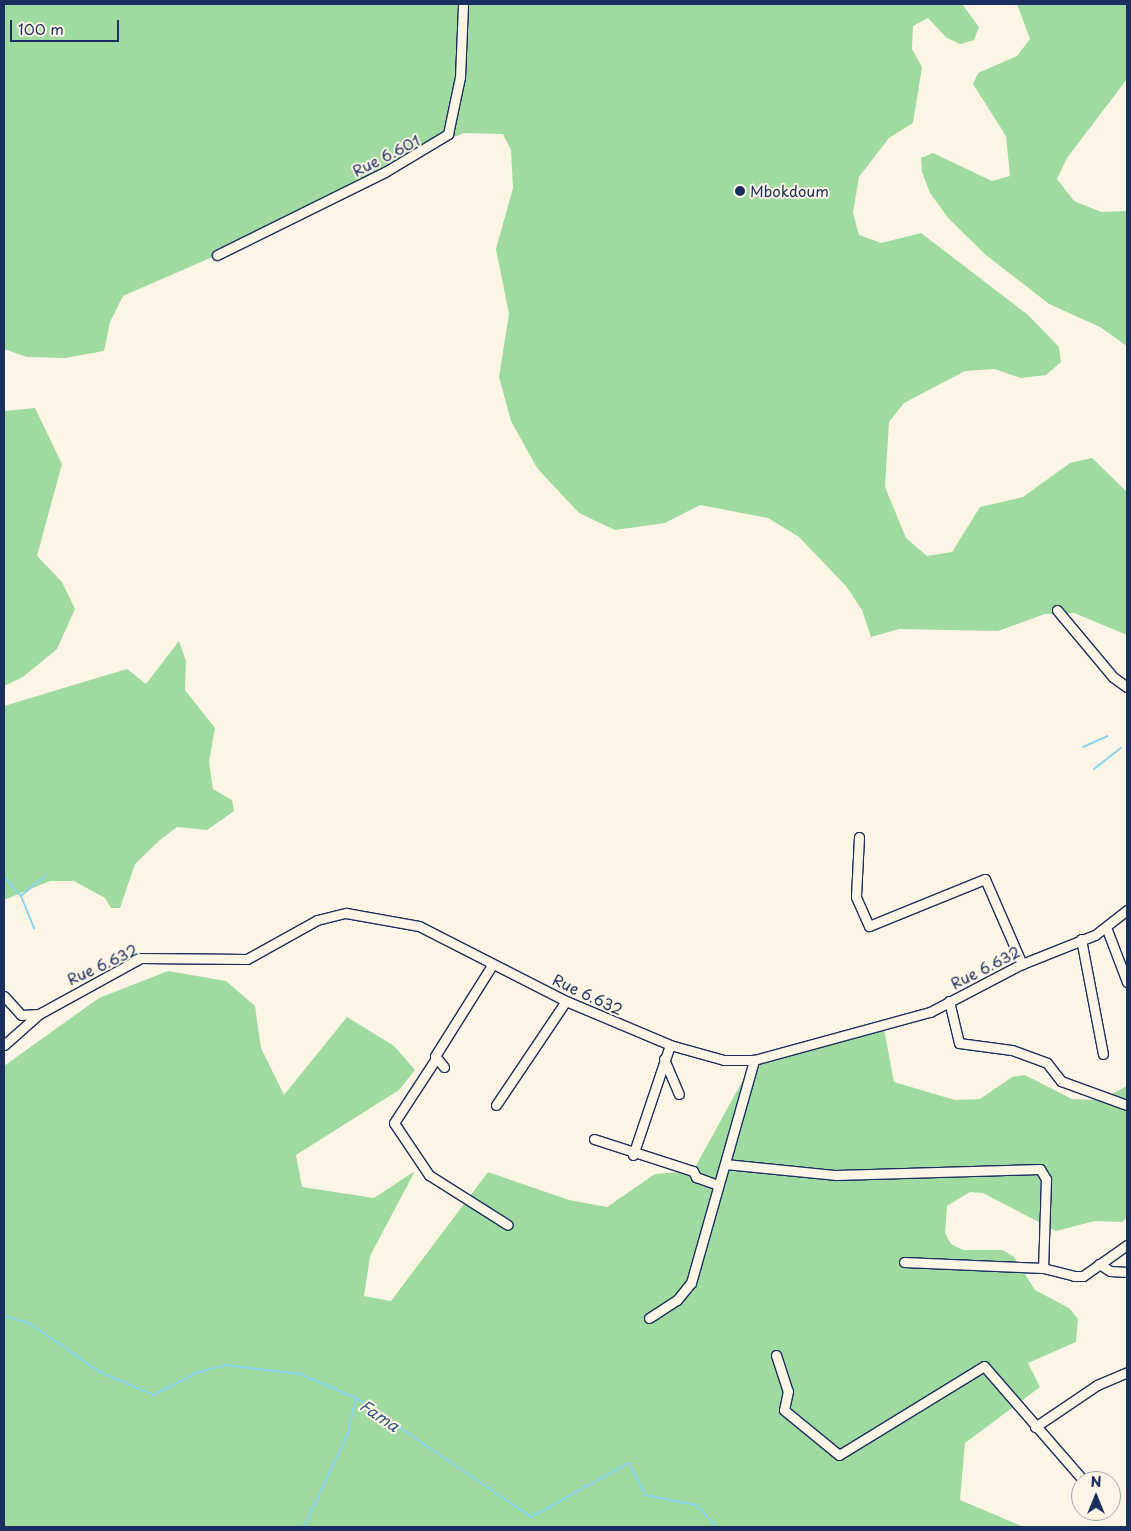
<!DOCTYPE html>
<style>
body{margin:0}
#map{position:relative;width:1131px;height:1531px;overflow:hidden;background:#fcf5e5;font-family:"Playpen Sans",sans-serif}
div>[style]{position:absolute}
.green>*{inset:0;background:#9fdaa0}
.stream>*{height:2px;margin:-1px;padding:0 1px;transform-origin:1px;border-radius:1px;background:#8cd3ed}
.roads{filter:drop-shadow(1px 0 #1b2f5e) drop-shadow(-1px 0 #1b2f5e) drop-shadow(0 1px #1b2f5e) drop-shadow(0 -1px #1b2f5e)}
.minor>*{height:9px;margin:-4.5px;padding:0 4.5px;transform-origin:4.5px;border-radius:4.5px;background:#fcf5e5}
.dots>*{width:14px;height:14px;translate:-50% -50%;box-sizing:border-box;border:2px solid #fcf5e5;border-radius:50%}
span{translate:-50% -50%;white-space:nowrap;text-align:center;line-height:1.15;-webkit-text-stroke:4px #fcf5e5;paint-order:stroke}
.street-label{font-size:15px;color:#1b2f5e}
.poi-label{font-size:15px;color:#1b2f5e}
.left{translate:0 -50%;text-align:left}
.water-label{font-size:16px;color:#375882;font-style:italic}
.frame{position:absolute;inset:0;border:5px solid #1b2f5e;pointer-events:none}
.north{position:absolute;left:1071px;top:1471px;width:50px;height:50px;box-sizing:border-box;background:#fcf5e5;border:1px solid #a2a6af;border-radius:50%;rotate:0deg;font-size:14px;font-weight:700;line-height:20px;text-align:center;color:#1b2f5e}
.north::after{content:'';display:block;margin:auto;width:18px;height:22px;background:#1b2f5e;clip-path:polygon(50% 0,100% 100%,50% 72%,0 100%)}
.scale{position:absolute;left:10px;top:20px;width:109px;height:22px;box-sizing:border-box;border:2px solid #1b2f5e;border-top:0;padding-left:6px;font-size:15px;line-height:18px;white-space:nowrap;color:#1b2f5e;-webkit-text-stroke:4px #fcf5e5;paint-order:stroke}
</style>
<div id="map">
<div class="green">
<div style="clip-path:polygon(4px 4px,962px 4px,979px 27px,974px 40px,960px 44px,947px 38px,928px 18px,913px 26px,912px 49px,922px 67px,913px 123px,889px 138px,859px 177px,853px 213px,859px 235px,881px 243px,921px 233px,1028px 315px,1059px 347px,1061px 362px,1046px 375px,1021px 378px,994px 369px,965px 371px,904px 403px,889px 422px,885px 487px,906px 538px,927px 556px,952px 552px,980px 507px,1023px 497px,1070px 463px,1092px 458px,1127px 492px,1127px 635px,1074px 613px,1045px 614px,998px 631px,899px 629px,871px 637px,862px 610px,846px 586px,799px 537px,768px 518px,700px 505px,665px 523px,615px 530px,579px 513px,537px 468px,511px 421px,499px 377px,509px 314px,496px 249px,513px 188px,511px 150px,503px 134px,464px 133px,439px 143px,217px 255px,123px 296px,110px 322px,104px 351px,65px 358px,27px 357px,4px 349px)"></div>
<div style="clip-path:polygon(1017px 4px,1127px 4px,1127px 79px,1067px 158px,1057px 179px,1074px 201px,1101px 212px,1127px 211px,1127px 346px,1100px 327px,1049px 304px,986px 255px,949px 219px,930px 193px,922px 172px,921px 158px,933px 153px,992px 181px,1010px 176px,1006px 136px,973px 84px,978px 73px,1017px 56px,1030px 39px)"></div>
<div style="clip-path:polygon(35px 408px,62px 464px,37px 556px,62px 582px,75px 609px,57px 649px,23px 677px,4px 686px,4px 411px)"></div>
<div style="clip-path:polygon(179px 641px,186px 661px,185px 690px,215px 728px,209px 762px,213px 789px,232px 800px,234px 811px,207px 830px,177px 827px,160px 840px,135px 864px,120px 908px,111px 908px,105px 898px,74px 881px,50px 881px,4px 900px,4px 706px,127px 669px,146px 684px)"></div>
<div style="clip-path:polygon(168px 971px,226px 981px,255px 1006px,261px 1048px,284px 1095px,347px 1017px,394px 1046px,415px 1070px,399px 1090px,296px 1155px,302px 1187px,374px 1198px,415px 1171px,370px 1256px,364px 1296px,391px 1301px,488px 1172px,569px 1200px,607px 1207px,655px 1174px,693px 1171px,754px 1060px,883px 1024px,894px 1082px,955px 1100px,980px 1099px,1012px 1077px,1025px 1075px,1072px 1099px,1100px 1100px,1127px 1086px,1127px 1217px,1122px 1222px,1095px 1221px,1056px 1231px,983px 1193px,970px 1192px,947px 1206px,945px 1233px,951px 1244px,963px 1250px,1003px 1250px,1014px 1257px,1035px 1290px,1069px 1308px,1078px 1319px,1076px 1342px,1028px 1363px,1040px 1387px,965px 1443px,960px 1500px,1024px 1527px,4px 1527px,4px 1066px,99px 998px)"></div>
</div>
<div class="stream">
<div style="left:1083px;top:747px;width:27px;rotate:-24deg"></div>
<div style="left:1094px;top:769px;width:34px;rotate:-38deg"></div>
<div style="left:4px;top:877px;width:25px;rotate:48deg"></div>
<div style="left:21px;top:896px;width:35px;rotate:68deg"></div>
<div style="left:21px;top:896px;width:33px;rotate:-40deg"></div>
<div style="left:4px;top:1316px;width:26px;rotate:16deg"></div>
<div style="left:29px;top:1323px;width:86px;rotate:34.6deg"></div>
<div style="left:100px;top:1372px;width:59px;rotate:23.1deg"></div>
<div style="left:154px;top:1395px;width:47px;rotate:-27.6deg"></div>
<div style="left:196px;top:1373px;width:30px;rotate:-15deg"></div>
<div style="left:225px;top:1365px;width:76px;rotate:6.8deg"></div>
<div style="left:300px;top:1374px;width:61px;rotate:23.2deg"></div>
<div style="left:356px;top:1398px;width:212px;rotate:34.2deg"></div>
<div style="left:531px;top:1517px;width:112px;rotate:-28.9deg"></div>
<div style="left:629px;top:1463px;width:36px;rotate:63deg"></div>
<div style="left:645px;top:1495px;width:52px;rotate:11.1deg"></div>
<div style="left:696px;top:1505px;width:30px;rotate:46deg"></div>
<div style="left:304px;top:1527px;width:104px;rotate:-64.9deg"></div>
<div style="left:348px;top:1433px;width:36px;rotate:-77deg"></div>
</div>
<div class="roads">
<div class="minor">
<div style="left:217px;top:255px;width:187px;rotate:-26.3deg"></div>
<div style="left:385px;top:172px;width:74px;rotate:-31.1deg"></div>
<div style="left:448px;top:134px;width:58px;rotate:-78.1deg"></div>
<div style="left:460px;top:77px;width:73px;rotate:-87.6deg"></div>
<div style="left:1057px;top:610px;width:87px;rotate:50.1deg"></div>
<div style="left:1113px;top:677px;width:17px;rotate:36deg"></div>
<div style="left:859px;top:837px;width:60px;rotate:92.9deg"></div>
<div style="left:856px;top:897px;width:32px;rotate:66deg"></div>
<div style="left:869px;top:926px;width:125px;rotate:-22.1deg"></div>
<div style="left:985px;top:879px;width:93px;rotate:66.5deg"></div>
<div style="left:1106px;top:927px;width:59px;rotate:69.1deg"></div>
<div style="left:1081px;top:939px;width:117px;rotate:79.2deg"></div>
<div style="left:4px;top:996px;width:25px;rotate:48deg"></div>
<div style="left:21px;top:1015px;width:18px;rotate:-3deg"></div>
<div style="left:39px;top:1014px;width:116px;rotate:-28.8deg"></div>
<div style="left:141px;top:958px;width:106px;rotate:0.5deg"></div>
<div style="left:247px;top:959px;width:80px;rotate:-29.1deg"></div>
<div style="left:317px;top:920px;width:30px;rotate:-14deg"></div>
<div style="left:346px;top:913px;width:74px;rotate:10.1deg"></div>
<div style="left:419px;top:926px;width:165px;rotate:27deg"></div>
<div style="left:566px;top:1001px;width:113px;rotate:22.9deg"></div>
<div style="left:670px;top:1045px;width:56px;rotate:15.5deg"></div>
<div style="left:724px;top:1060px;width:30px"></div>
<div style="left:754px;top:1060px;width:182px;rotate:-15.3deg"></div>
<div style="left:930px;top:1012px;width:104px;rotate:-27.6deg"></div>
<div style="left:1022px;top:964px;width:79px;rotate:-21.7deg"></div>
<div style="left:1095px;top:935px;width:41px;rotate:-38deg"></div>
<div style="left:949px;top:1001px;width:43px;rotate:76.6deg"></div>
<div style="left:959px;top:1043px;width:53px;rotate:7.5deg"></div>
<div style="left:1012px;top:1050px;width:37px;rotate:20deg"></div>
<div style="left:1047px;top:1063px;width:23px;rotate:52deg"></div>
<div style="left:1061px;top:1081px;width:70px;rotate:20deg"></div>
<div style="left:4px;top:1045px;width:45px;rotate:-41.4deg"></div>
<div style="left:664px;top:1059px;width:38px;rotate:67deg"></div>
<div style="left:435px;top:1060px;width:75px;rotate:123.1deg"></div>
<div style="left:394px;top:1123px;width:63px;rotate:56.1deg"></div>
<div style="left:429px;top:1175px;width:93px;rotate:32.3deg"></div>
<div style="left:444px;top:1067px;width:14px;rotate:-129deg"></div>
<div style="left:435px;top:1056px;width:107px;rotate:-57.9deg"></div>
<div style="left:496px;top:1105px;width:125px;rotate:-56.1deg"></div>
<div style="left:594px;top:1139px;width:104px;rotate:17.9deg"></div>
<div style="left:693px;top:1171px;width:7px;rotate:63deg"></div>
<div style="left:696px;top:1177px;width:23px;rotate:20deg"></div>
<div style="left:633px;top:1155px;width:116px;rotate:-71.4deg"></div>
<div style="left:725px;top:1164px;width:112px;rotate:5.7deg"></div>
<div style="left:836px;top:1175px;width:204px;rotate:-1.7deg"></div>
<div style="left:1040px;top:1169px;width:12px;rotate:59deg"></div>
<div style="left:1046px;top:1179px;width:89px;rotate:91.9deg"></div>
<div style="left:904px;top:1262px;width:139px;rotate:2.5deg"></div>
<div style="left:1043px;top:1268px;width:32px;rotate:14deg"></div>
<div style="left:1074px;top:1276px;width:9px"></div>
<div style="left:1083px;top:1276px;width:54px;rotate:-35.2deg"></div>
<div style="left:1099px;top:1264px;width:13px;rotate:32deg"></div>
<div style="left:1110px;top:1271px;width:17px;rotate:3deg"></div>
<div style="left:649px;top:1318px;width:33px;rotate:-33deg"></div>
<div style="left:677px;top:1300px;width:22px;rotate:-51deg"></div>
<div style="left:691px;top:1283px;width:232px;rotate:-74.2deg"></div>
<div style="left:776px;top:1355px;width:38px;rotate:72deg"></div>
<div style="left:788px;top:1391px;width:19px;rotate:102deg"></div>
<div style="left:784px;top:1410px;width:71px;rotate:39.3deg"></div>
<div style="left:839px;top:1455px;width:170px;rotate:-31.5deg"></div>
<div style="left:984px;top:1366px;width:152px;rotate:49deg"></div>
<div style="left:1035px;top:1427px;width:75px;rotate:-34.1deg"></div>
<div style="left:1097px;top:1385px;width:33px;rotate:-23deg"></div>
</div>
</div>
<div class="dots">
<div style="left:740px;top:191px;background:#1b2f5e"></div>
</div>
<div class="street-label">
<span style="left:386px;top:155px;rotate:-27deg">Rue 6.601</span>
<span style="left:102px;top:964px;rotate:-25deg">Rue 6.632</span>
<span style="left:985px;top:967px;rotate:-27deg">Rue 6.632</span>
<span style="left:588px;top:994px;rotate:25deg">Rue 6.632</span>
</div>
<div class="poi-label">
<span class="left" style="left:750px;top:191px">Mbokdoum</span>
</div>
<div class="water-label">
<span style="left:380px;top:1415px;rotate:34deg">Fama</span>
</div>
<div class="frame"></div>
<div class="north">N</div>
<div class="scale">100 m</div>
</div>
